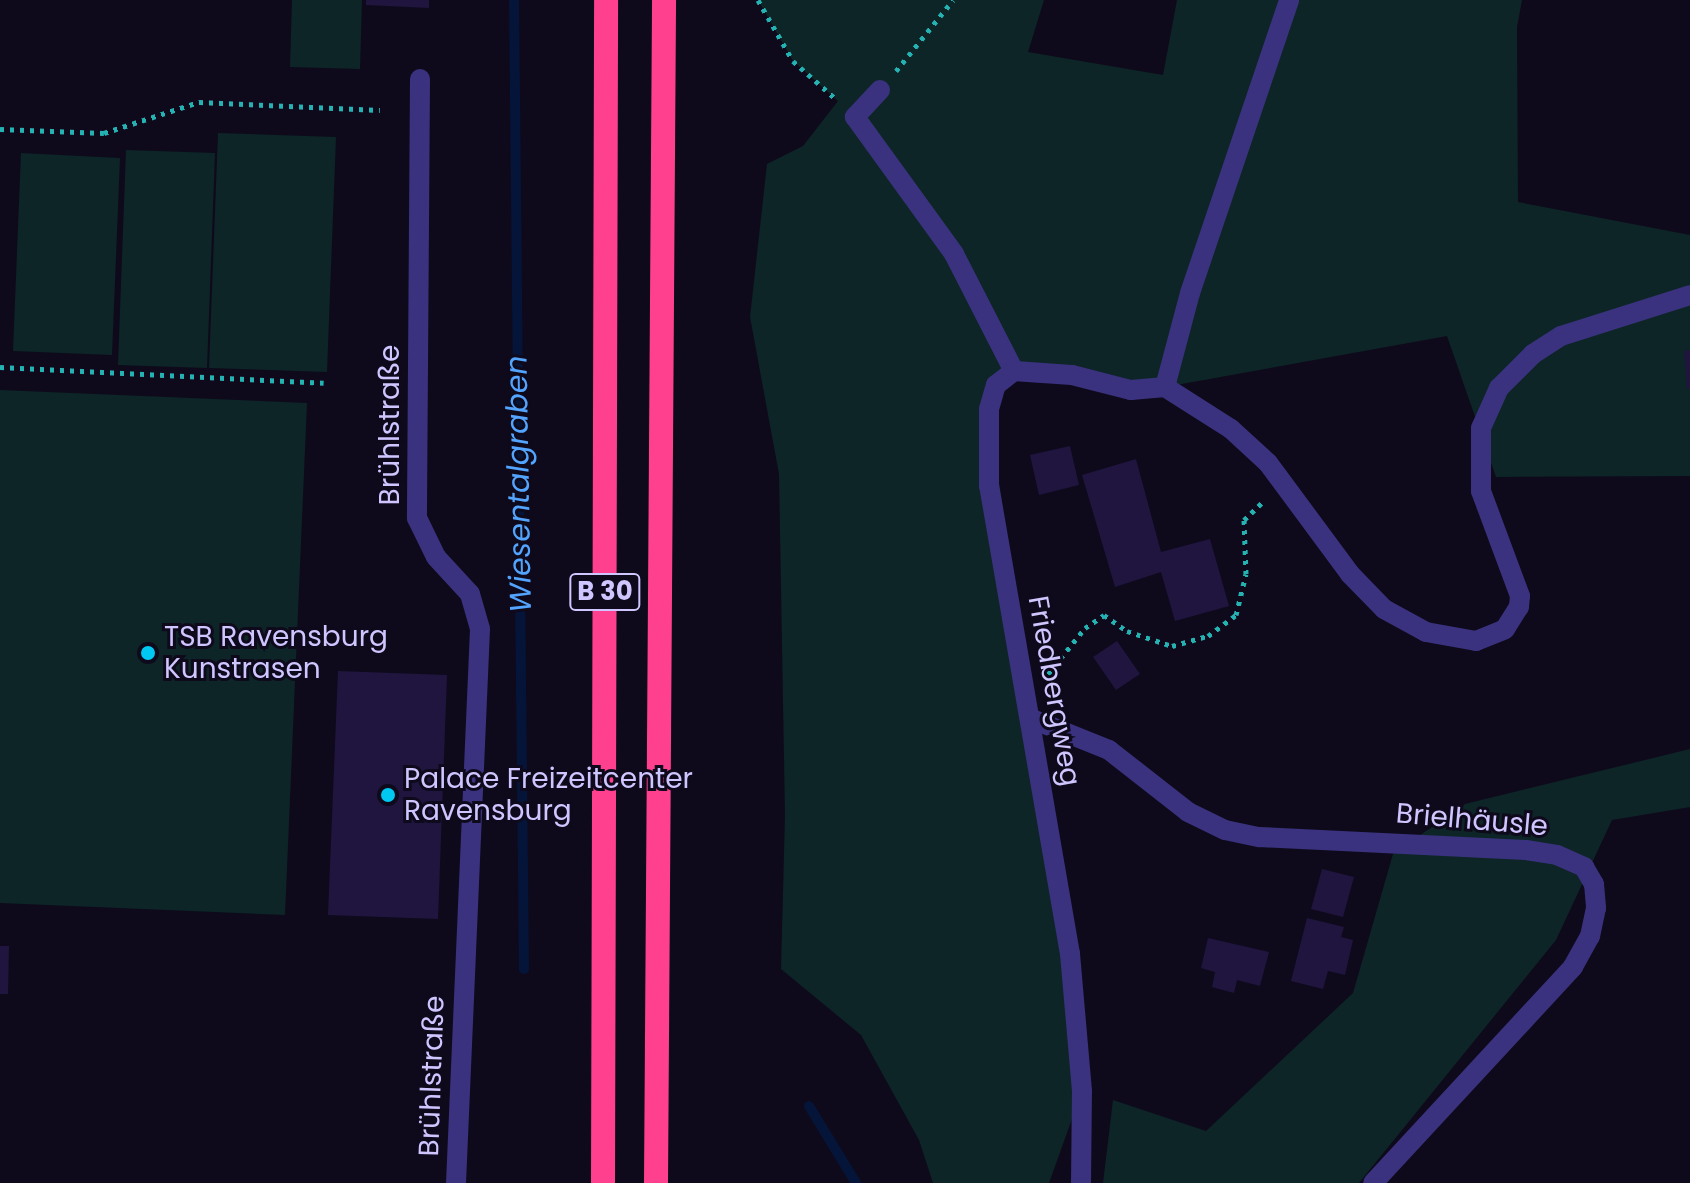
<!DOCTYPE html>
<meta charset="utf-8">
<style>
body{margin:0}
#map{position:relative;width:1690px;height:1183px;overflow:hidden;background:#0e0a1c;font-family:Poppins,sans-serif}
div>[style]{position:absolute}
.green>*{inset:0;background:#0d2526}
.stream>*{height:10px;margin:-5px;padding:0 5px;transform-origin:5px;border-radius:5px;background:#051539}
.building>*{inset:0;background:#20153e}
.path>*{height:5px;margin-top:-2.5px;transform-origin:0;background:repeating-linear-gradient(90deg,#25b2b3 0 4px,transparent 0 10px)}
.minor>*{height:20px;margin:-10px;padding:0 10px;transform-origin:10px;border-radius:10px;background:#3a327e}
.highway>*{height:24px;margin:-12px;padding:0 12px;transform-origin:12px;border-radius:12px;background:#ff408f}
.dots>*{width:22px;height:22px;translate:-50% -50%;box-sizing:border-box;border:4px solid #0e0a1c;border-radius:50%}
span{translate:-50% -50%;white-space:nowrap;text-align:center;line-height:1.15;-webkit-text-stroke:6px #0e0a1c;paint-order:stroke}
.shield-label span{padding:2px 6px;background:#0e0a1c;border:2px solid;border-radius:6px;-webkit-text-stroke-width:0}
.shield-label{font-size:26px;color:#cfc5ff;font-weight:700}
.street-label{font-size:28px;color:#cfc5ff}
.poi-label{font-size:28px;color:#cfc5ff}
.left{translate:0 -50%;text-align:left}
.water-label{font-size:30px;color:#53a4ff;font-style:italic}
</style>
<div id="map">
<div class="green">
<div style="clip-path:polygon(292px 0,362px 0,360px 69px,290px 67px)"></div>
<div style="clip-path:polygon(758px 0,1044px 0,1028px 52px,1163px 75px,1177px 0,1522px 0,1517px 27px,1518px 202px,1690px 235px,1690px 476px,1496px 477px,1447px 336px,1165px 387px,1014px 371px,989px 409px,1082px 1091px,1049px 1183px,933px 1183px,919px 1140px,861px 1035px,781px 969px,785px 815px,779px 474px,750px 317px,767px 164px,803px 146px,838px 101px,793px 61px)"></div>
<div style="clip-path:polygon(218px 133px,336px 137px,327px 372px,209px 368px)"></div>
<div style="clip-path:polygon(126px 150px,215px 153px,207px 368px,118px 365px)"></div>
<div style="clip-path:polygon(21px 153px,120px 158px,112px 355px,13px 351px)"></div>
<div style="clip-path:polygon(0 390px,307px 403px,285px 915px,0 903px)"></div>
<div style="clip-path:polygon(1690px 749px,1690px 807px,1612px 820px,1556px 940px,1359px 1183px,1103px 1183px,1113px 1100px,1206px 1131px,1353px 993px,1393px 854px,1465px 804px)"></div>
</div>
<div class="stream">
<div style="left:514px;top:0;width:969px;rotate:89.41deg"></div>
<div style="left:809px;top:1106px;width:90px;rotate:58.6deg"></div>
</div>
<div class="building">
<div style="clip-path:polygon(366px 0,429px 0,429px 8px,366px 5px)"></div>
<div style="clip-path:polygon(1690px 350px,1690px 389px,1687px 389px,1684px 351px)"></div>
<div style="clip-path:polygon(1070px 446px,1079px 485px,1039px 495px,1030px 455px)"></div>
<div style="clip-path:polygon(1136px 459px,1161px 552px,1210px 539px,1229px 606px,1175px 621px,1161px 572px,1115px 587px,1082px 475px)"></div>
<div style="clip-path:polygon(1117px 641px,1140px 674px,1116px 690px,1093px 657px)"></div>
<div style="clip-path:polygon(338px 671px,447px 675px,438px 919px,328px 915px)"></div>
<div style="clip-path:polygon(1322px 869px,1354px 877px,1343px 917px,1311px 909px)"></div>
<div style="clip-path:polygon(1307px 918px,1344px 927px,1341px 937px,1353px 940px,1345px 975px,1328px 971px,1323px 989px,1291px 981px)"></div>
<div style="clip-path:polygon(1208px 938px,1269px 952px,1260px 986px,1237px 980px,1234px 993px,1212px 987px,1215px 972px,1201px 968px)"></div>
<div style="clip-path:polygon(0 946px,9px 946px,8px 994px,0 994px)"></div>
</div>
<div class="path">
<div style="left:758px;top:0;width:70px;rotate:60.2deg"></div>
<div style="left:793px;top:61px;width:59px;rotate:41.6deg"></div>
<div style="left:896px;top:71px;width:91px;rotate:-51.2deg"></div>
<div style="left:0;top:129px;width:104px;rotate:2.2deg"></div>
<div style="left:104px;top:133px;width:100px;rotate:-18.1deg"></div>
<div style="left:199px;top:102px;width:181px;rotate:2.5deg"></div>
<div style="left:0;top:367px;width:324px;rotate:2.8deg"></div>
<div style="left:1048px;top:674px;width:59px;rotate:-51.2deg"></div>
<div style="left:1085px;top:628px;width:23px;rotate:-34deg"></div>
<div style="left:1104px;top:615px;width:28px;rotate:35deg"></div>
<div style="left:1127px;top:631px;width:47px;rotate:18.4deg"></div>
<div style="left:1172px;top:646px;width:37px;rotate:-16deg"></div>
<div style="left:1208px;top:636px;width:35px;rotate:-37deg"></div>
<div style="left:1236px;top:615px;width:42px;rotate:-76.3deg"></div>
<div style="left:1246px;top:574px;width:54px;rotate:-92.1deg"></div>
<div style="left:1244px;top:520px;width:28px;rotate:-44deg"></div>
</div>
<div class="minor">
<div style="left:420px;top:79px;width:439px;rotate:90.4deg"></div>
<div style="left:417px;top:518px;width:43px;rotate:64deg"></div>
<div style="left:436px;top:557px;width:50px;rotate:47.4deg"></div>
<div style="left:470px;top:594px;width:36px;rotate:74deg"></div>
<div style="left:480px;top:629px;width:555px;rotate:92.48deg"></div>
<div style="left:880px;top:90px;width:37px;rotate:133deg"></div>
<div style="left:855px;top:117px;width:169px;rotate:54.1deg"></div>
<div style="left:954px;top:254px;width:131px;rotate:62.9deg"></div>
<div style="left:1165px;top:387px;width:78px;rotate:32.5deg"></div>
<div style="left:1231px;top:429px;width:50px;rotate:42.6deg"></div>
<div style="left:1268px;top:463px;width:138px;rotate:53.5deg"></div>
<div style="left:1350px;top:574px;width:49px;rotate:45.8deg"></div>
<div style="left:1384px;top:609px;width:48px;rotate:28.7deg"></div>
<div style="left:1426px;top:632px;width:51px;rotate:10.2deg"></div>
<div style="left:1476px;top:641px;width:31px;rotate:-22deg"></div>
<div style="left:1505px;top:629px;width:26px;rotate:-58deg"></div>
<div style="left:1519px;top:607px;width:11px;rotate:-85deg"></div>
<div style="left:1520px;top:596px;width:112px;rotate:-110.4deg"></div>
<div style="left:1481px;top:491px;width:63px;rotate:-90deg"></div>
<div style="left:1481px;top:428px;width:44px;rotate:-65.8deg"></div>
<div style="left:1499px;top:388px;width:48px;rotate:-45deg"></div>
<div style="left:1533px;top:354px;width:33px;rotate:-33deg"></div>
<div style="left:1561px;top:336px;width:135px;rotate:-17.6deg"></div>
<div style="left:1032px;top:719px;width:83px;rotate:21.9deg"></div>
<div style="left:1109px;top:750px;width:100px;rotate:38.1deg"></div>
<div style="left:1188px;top:812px;width:41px;rotate:25.9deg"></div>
<div style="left:1225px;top:830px;width:35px;rotate:12deg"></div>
<div style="left:1259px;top:837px;width:267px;rotate:2.8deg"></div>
<div style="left:1526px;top:850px;width:31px;rotate:9deg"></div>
<div style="left:1557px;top:855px;width:30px;rotate:24deg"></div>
<div style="left:1584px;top:867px;width:20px;rotate:60deg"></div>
<div style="left:1594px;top:884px;width:24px;rotate:85deg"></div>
<div style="left:1596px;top:908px;width:29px;rotate:102deg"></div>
<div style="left:1590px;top:936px;width:35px;rotate:119deg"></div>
<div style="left:1573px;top:967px;width:294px;rotate:132.8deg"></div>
<div style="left:1081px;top:1183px;width:92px;rotate:-89.4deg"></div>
<div style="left:1082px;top:1091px;width:138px;rotate:-95deg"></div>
<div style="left:1070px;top:954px;width:475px;rotate:-99.8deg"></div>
<div style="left:989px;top:486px;width:77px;rotate:-90deg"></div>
<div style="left:989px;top:409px;width:25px;rotate:-74deg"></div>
<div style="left:996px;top:385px;width:23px;rotate:-38deg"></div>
<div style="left:1014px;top:371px;width:58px;rotate:3.9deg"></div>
<div style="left:1072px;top:375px;width:61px;rotate:14.3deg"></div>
<div style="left:1131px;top:390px;width:34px;rotate:-5deg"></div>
<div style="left:1165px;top:387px;width:97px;rotate:-75.1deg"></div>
<div style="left:1190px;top:293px;width:309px;rotate:-71.3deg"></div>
</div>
<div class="highway">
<div style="left:603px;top:1183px;width:1183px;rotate:-89.85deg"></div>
<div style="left:656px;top:1183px;width:1183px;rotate:-89.61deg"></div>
</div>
<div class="dots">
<div style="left:148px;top:653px;background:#00c8f0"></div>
<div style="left:388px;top:795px;background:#00c8f0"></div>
</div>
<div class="shield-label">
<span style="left:605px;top:592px">B 30</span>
</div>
<div class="street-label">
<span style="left:390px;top:425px;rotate:-90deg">Brühlstraße</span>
<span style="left:1054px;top:691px;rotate:80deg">Friedbergweg</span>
<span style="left:1472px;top:820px;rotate:5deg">Brielhäusle</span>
<span style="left:432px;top:1076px;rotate:-88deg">Brühlstraße</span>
</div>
<div class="poi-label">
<span class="left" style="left:164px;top:653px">TSB Ravensburg<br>Kunstrasen</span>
<span class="left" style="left:404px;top:795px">Palace Freizeitcenter<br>Ravensburg</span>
</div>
<div class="water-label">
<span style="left:519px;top:484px;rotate:-91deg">Wiesentalgraben</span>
</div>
</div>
